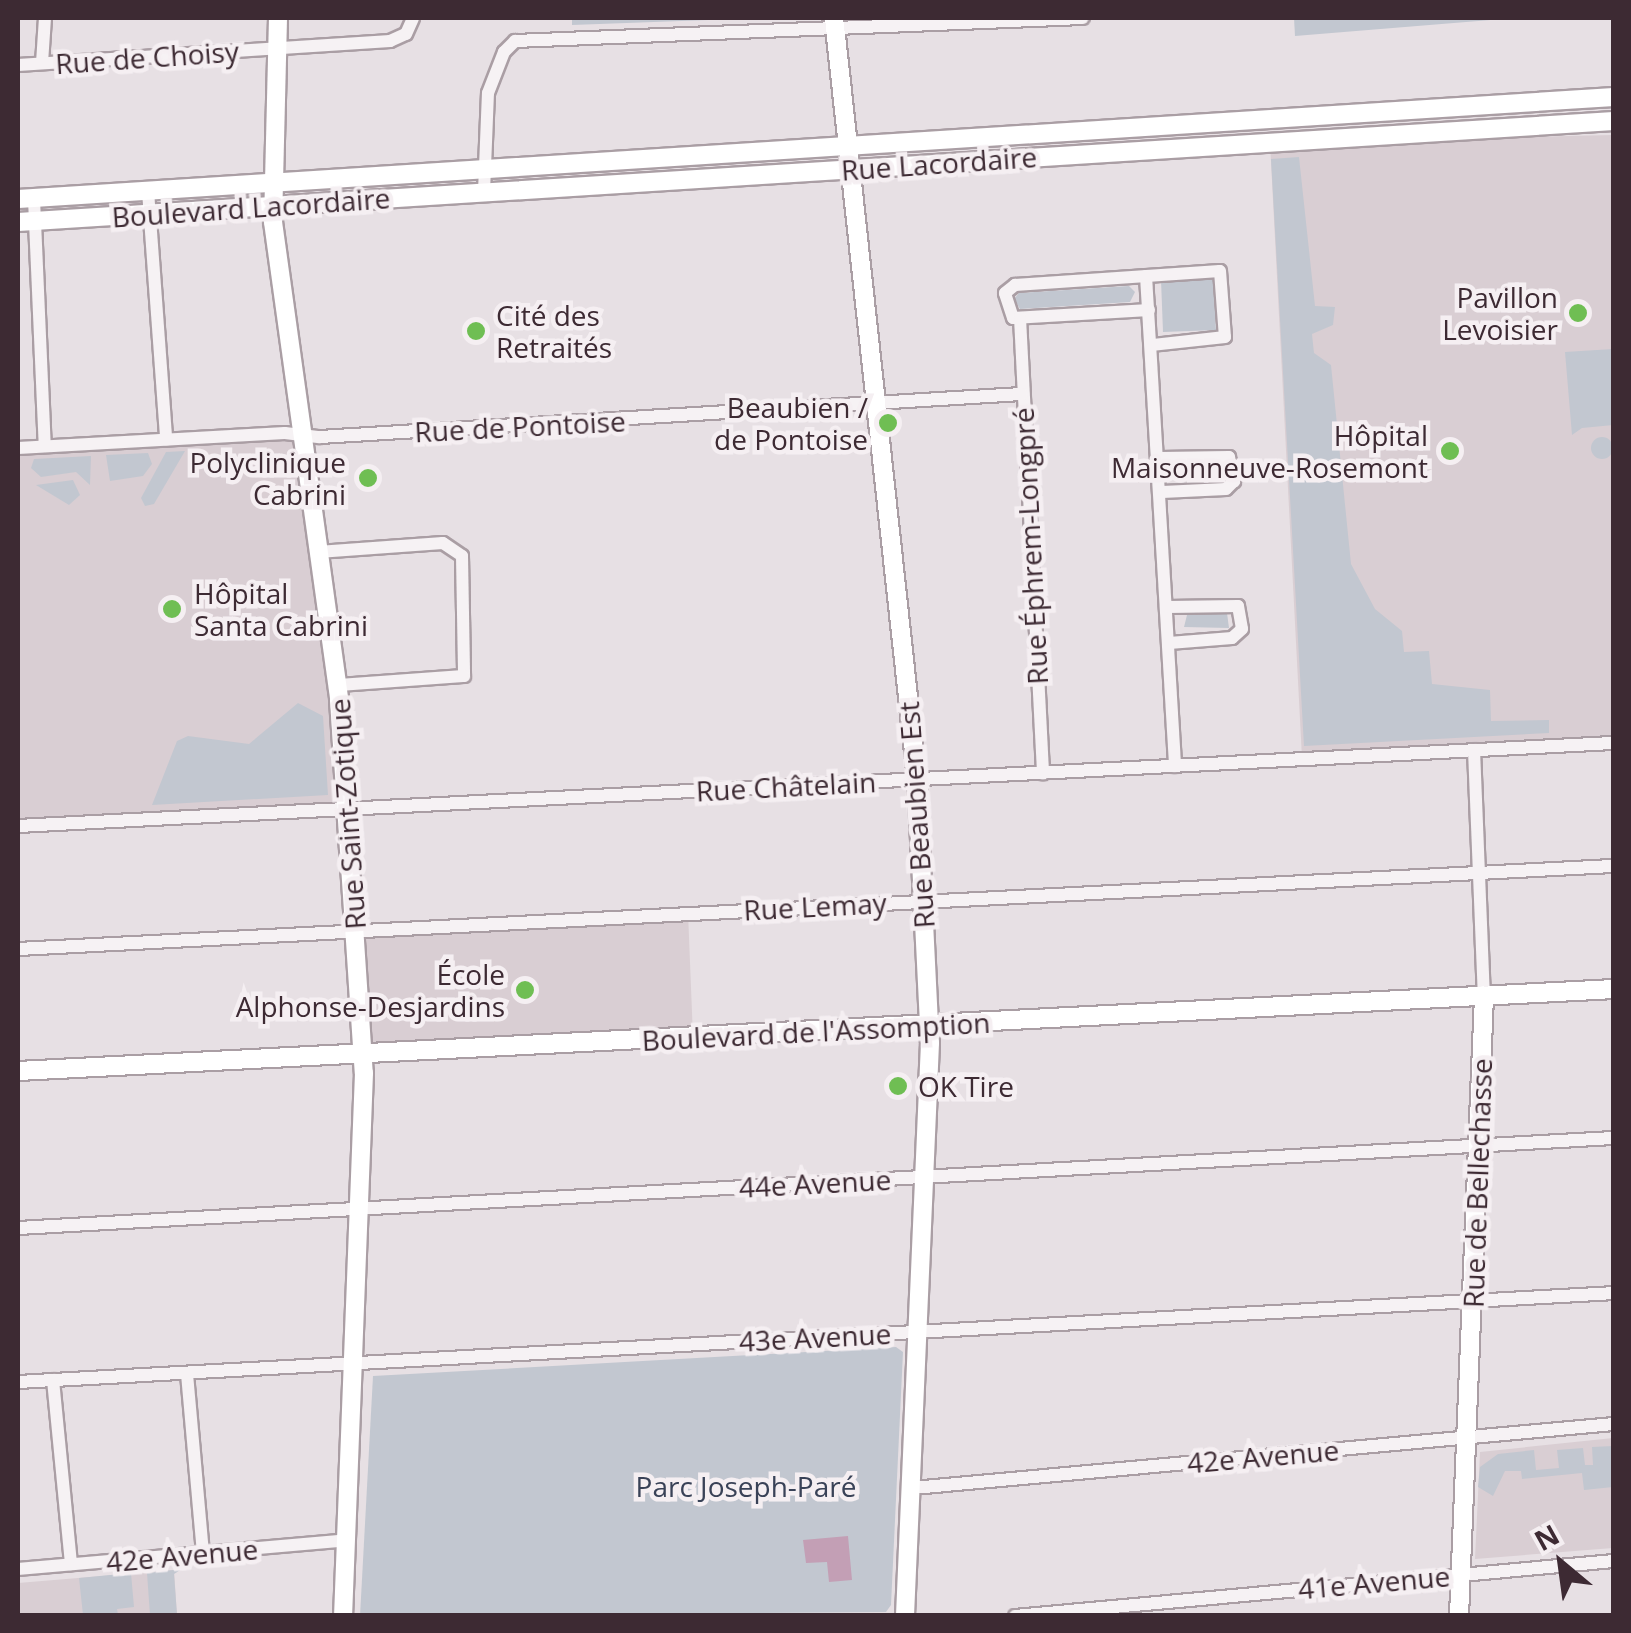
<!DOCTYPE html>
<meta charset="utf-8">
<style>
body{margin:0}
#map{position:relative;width:1631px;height:1633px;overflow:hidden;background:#e7e0e4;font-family:"Open Sans",sans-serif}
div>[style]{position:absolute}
.built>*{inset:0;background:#d9ced3}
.green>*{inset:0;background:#c2c7d0}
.round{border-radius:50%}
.water>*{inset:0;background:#c39fb5}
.roads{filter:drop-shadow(2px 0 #aa9ea4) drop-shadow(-2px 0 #aa9ea4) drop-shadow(0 2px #aa9ea4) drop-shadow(0 -2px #aa9ea4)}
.street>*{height:12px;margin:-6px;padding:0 6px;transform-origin:6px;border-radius:6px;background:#f6f2f4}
.secondary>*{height:18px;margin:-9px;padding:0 9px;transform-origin:9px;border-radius:9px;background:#fff}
.dots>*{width:28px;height:28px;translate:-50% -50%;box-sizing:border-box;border:5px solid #f5eff2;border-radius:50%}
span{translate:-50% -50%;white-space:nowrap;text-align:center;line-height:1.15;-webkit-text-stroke:9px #f5eff2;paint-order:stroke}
.street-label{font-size:28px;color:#3d2a33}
.poi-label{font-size:28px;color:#3d2a33}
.right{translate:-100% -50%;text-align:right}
.left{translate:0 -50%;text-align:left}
.park-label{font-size:28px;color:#394257}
.frame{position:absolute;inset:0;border:20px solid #3d2a33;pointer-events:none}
.north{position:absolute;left:1511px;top:1513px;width:100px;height:100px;-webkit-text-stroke:8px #f5eff2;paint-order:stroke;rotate:331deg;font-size:28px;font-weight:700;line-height:40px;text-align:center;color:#3d2a33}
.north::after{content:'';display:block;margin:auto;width:35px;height:45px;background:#3d2a33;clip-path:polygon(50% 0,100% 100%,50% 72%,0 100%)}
</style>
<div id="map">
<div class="built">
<div style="clip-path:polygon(1613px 135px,1613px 743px,1302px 758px,1270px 143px)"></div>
<div style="clip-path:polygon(301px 434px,350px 810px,18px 826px,18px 448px)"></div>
<div style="clip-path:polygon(688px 912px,693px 1037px,362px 1053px,355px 931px)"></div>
<div style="clip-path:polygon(1613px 1438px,1613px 1548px,1475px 1559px,1480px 1452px)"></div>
<div style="clip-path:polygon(174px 1570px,177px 1615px,18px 1616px,18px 1583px)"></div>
</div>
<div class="green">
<div style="clip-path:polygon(572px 18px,763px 18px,572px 25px)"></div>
<div style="clip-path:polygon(1294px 18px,1515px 18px,1295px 36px)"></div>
<div style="clip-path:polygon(1299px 157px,1315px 306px,1335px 307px,1333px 325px,1312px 334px,1314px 353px,1331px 365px,1351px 564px,1375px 609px,1402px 631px,1404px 652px,1429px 651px,1432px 684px,1490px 690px,1491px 721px,1549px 720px,1549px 733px,1304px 746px,1271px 159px)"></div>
<div style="clip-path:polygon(1213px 278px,1216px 330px,1163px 332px,1161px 280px)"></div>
<div style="clip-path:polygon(1129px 286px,1135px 292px,1130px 302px,1020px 309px,1014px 299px,1019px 293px)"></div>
<div style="clip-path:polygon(1613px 349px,1613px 425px,1582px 428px,1572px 435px,1565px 352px)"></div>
<div class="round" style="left:1591px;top:437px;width:22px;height:22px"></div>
<div style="clip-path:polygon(185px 451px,154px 504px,145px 506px,141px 498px,166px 452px)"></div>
<div style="clip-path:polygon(148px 453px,152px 464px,143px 476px,110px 481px,106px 455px)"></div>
<div style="clip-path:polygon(91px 456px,90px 485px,76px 472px,41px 477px,31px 468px,34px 459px)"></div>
<div style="clip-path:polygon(1219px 465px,1222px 480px,1176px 479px,1179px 467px)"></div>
<div style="clip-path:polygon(73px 480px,80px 495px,69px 505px,36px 485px)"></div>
<div style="clip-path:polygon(1227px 613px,1229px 628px,1184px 627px,1187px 615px)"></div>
<div style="clip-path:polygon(298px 703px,323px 716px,328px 795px,152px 805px,177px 741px,188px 736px,249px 744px)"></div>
<div style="clip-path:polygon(896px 1347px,903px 1352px,891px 1605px,886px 1612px,360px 1616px,373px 1376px)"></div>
<div style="clip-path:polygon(1613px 1446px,1613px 1487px,1584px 1490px,1582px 1473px,1522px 1479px,1521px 1471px,1505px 1471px,1493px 1496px,1478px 1487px,1480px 1467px,1498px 1454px,1534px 1450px,1536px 1470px,1559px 1468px,1557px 1450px,1583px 1448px,1585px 1465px,1593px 1465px,1592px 1447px)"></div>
<div style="clip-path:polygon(182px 1569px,174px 1574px,177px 1615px,150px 1615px,147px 1573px)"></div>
<div style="clip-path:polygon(131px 1573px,134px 1607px,117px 1609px,118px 1615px,83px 1615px,79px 1578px)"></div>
</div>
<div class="water">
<div style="clip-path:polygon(848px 1536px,852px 1580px,829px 1582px,827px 1562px,806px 1563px,803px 1540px)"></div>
</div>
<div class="roads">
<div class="street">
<div style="left:42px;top:63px;width:45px;rotate:-86.2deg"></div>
<div style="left:18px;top:65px;width:373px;rotate:-3.7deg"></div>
<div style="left:390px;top:41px;width:17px;rotate:-24deg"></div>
<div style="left:406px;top:34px;width:17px;rotate:-66deg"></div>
<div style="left:148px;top:191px;width:249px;rotate:85.8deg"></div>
<div style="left:484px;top:192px;width:99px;rotate:-87.7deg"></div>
<div style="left:488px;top:93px;width:44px;rotate:-68.7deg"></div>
<div style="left:504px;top:52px;width:16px;rotate:-45deg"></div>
<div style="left:515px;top:41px;width:568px;rotate:-2.32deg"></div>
<div style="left:34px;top:199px;width:247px;rotate:87.5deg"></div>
<div style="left:1146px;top:276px;width:491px;rotate:86.6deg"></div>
<div style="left:1149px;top:310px;width:136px;rotate:176.6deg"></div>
<div style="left:1013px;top:318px;width:26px;rotate:-108deg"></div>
<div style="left:1005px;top:293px;width:13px;rotate:-39deg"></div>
<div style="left:1015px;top:285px;width:205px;rotate:-3.9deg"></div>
<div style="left:1220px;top:271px;width:66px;rotate:85.7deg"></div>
<div style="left:1225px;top:337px;width:72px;rotate:173.7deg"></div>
<div style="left:1020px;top:318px;width:456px;rotate:87.1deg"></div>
<div style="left:18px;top:448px;width:267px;rotate:-3.2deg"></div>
<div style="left:285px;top:433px;width:35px;rotate:7deg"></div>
<div style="left:320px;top:437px;width:703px;rotate:-3.51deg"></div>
<div style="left:1160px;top:458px;width:69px;rotate:-0.8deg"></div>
<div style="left:1229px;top:457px;width:25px;rotate:78deg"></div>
<div style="left:1234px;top:481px;width:11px;rotate:135deg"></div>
<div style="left:1226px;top:489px;width:64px;rotate:177.3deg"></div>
<div style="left:318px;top:552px;width:125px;rotate:-4.1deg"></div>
<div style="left:443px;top:543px;width:23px;rotate:34deg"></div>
<div style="left:462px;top:556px;width:120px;rotate:89deg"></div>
<div style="left:464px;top:676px;width:126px;rotate:175.9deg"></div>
<div style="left:1168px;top:607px;width:70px;rotate:-0.8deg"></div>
<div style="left:1238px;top:606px;width:23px;rotate:80deg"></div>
<div style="left:1242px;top:629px;width:13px;rotate:138deg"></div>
<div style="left:1232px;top:638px;width:63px;rotate:175.5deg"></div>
<div style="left:1474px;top:750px;width:246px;rotate:87.7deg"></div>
<div style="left:18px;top:826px;width:1598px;rotate:-2.98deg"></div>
<div style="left:18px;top:949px;width:1598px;rotate:-2.98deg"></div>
<div style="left:18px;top:1228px;width:1599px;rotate:-3.23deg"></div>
<div style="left:187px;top:1374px;width:180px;rotate:84.9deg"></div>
<div style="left:53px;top:1380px;width:185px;rotate:84.4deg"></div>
<div style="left:18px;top:1382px;width:1598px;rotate:-3.19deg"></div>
<div style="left:913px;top:1488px;width:704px;rotate:-5.22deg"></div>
<div style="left:18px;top:1569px;width:330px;rotate:-5deg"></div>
<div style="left:1015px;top:1616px;width:602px;rotate:-5.25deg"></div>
</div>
<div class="secondary">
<div style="left:278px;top:18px;width:204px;rotate:91.4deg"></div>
<div style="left:273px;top:222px;width:483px;rotate:82.1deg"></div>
<div style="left:339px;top:700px;width:374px;rotate:86.2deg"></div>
<div style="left:364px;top:1073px;width:543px;rotate:92.21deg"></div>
<div style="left:834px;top:18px;width:766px;rotate:83.78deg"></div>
<div style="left:917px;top:779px;width:264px;rotate:87.2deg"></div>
<div style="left:930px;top:1043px;width:574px;rotate:92.5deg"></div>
<div style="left:18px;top:199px;width:1599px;rotate:-3.66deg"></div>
<div style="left:18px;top:222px;width:1599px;rotate:-3.62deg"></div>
<div style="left:18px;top:1071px;width:1598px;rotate:-2.94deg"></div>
<div style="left:1459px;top:1616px;width:621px;rotate:-87.69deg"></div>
</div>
</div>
<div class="dots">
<div style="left:1578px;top:313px;background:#6fbe53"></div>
<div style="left:476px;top:331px;background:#6fbe53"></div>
<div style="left:888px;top:423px;background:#6fbe53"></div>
<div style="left:1450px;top:451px;background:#6fbe53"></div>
<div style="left:368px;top:478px;background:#6fbe53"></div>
<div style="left:172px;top:609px;background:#6fbe53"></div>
<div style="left:525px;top:990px;background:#6fbe53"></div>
<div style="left:898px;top:1086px;background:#6fbe53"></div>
</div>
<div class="street-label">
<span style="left:147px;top:57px;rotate:-4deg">Rue de Choisy</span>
<span style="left:939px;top:163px;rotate:-4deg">Rue Lacordaire</span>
<span style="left:251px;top:207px;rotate:-4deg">Boulevard Lacordaire</span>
<span style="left:520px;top:426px;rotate:-3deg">Rue de Pontoise</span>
<span style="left:1030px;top:546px;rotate:-93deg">Rue Éphrem-Longpré</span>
<span style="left:786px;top:786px;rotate:-3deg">Rue Châtelain</span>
<span style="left:347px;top:814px;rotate:-94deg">Rue Saint-Zotique</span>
<span style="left:916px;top:815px;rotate:-94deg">Rue Beaubien Est</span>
<span style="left:815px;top:906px;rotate:-3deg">Rue Lemay</span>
<span style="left:816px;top:1031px;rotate:-3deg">Boulevard de l'Assomption</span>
<span style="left:815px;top:1183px;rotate:-3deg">44e Avenue</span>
<span style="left:1477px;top:1183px;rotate:-88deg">Rue de Bellechasse</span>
<span style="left:815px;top:1337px;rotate:-3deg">43e Avenue</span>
<span style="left:1263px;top:1456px;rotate:-5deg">42e Avenue</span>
<span style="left:182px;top:1555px;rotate:-5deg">42e Avenue</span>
<span style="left:1374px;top:1582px;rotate:-5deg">41e Avenue</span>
</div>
<div class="poi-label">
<span class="right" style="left:1558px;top:313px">Pavillon<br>Levoisier</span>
<span class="left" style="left:496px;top:331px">Cité des<br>Retraités</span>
<span class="right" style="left:868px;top:423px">Beaubien /<br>de Pontoise</span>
<span class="right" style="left:1428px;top:451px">Hôpital<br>Maisonneuve-Rosemont</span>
<span class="right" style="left:346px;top:478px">Polyclinique<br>Cabrini</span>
<span class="left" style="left:194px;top:609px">Hôpital<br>Santa Cabrini</span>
<span class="right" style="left:505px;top:990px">École<br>Alphonse-Desjardins</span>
<span class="left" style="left:918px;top:1086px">OK Tire</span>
</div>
<div class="park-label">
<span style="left:746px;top:1486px">Parc Joseph-Paré</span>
</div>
<div class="frame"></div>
<div class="north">N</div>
</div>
